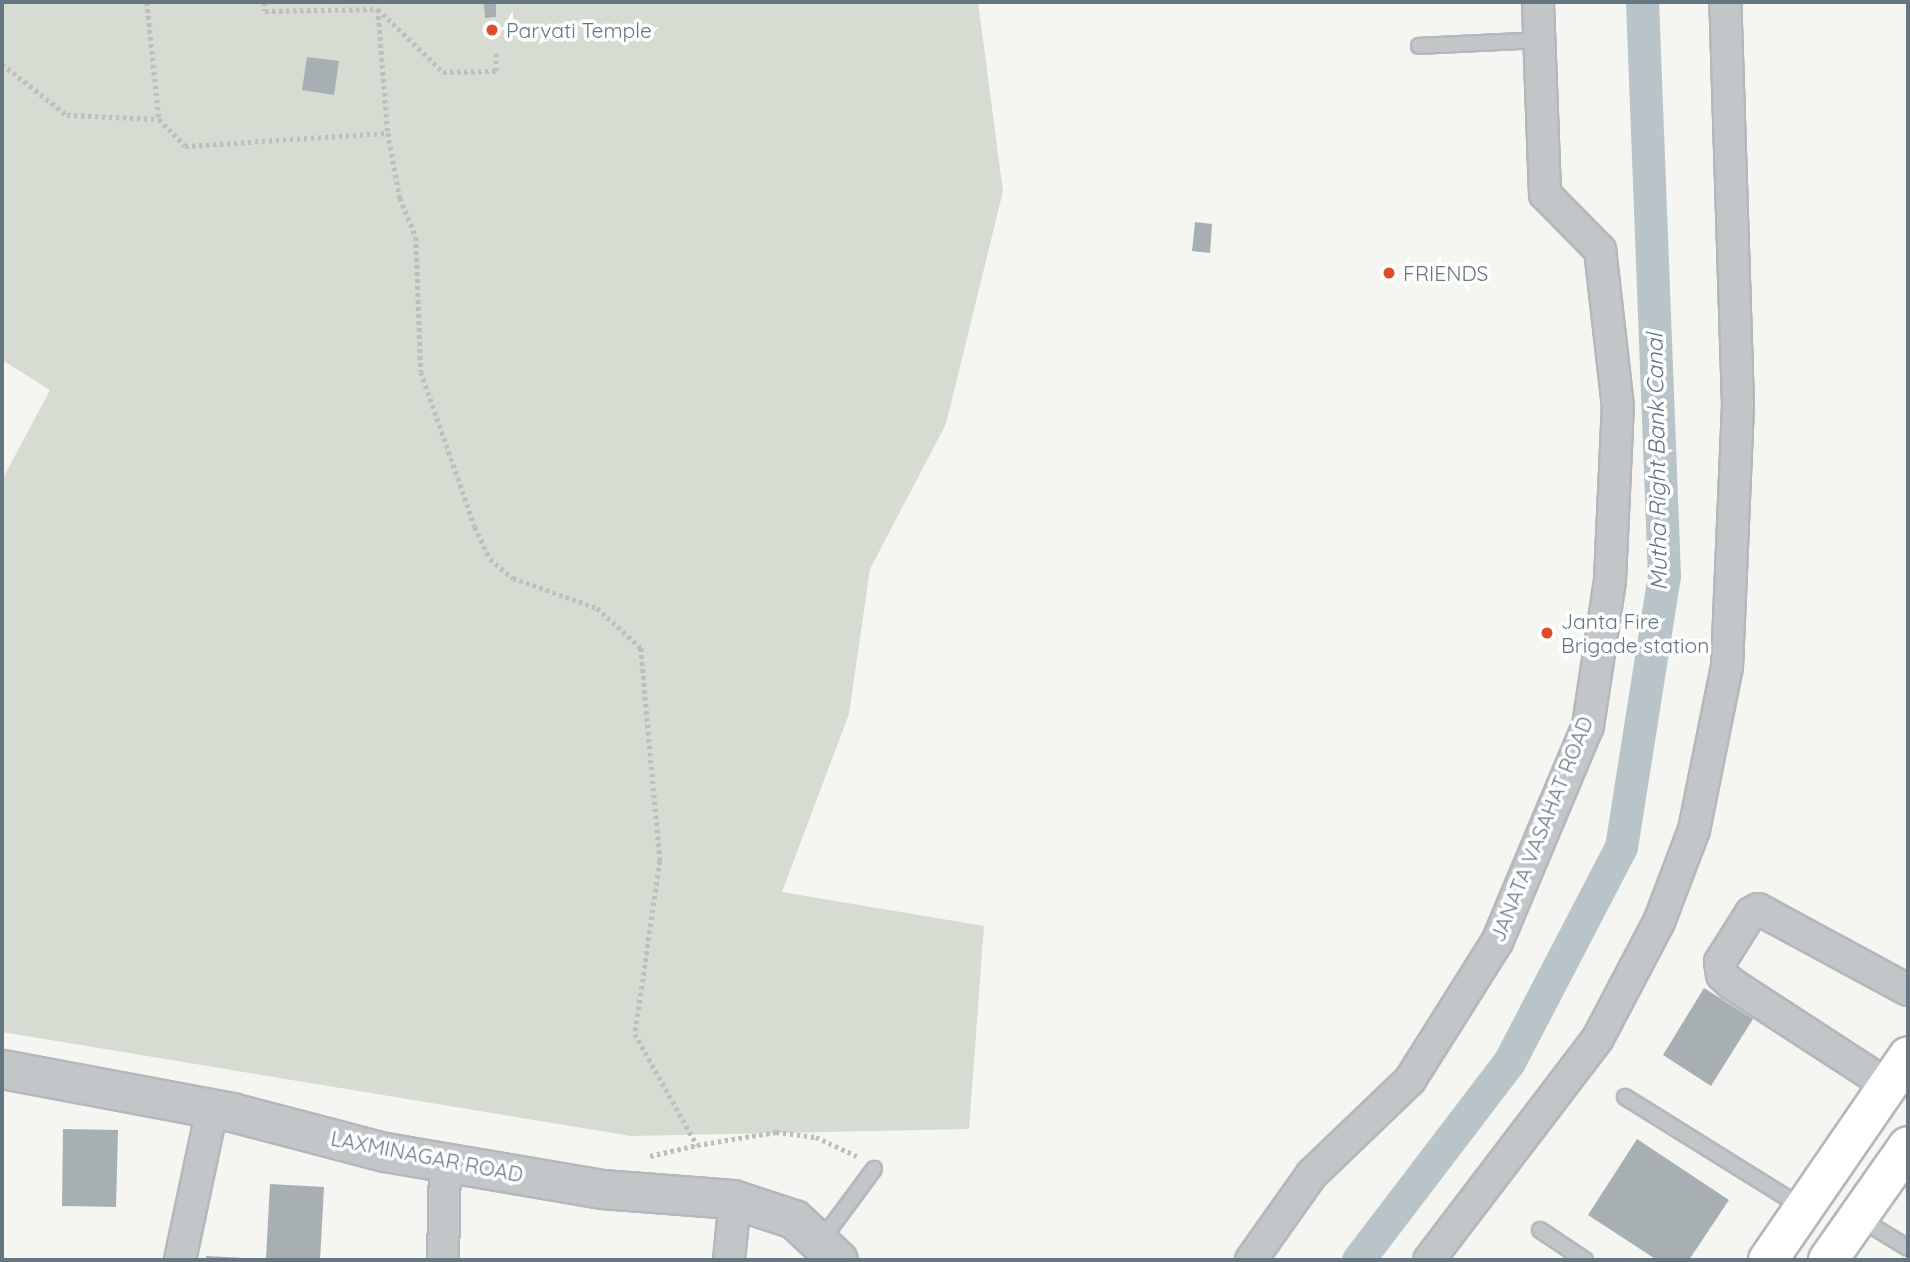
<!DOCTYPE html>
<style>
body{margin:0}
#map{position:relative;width:1910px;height:1262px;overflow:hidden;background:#f5f5f1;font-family:Quicksand,sans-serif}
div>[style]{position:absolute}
.green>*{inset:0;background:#d6dcd2}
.canal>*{height:33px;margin:-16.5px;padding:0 16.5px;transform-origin:16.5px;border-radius:16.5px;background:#b8c4c7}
.building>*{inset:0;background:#a7afb3}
.path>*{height:4.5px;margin-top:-2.25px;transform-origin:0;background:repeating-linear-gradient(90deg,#bcbec0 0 3.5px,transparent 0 7px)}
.roads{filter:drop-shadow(2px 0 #b3b8bb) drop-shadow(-2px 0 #b3b8bb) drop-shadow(0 2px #b3b8bb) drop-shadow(0 -2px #b3b8bb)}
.service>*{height:14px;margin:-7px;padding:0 7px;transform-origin:7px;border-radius:7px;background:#c3c6c9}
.minor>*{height:30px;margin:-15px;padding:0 15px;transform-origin:15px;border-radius:15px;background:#c3c6c9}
.tertiary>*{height:37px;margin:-18.5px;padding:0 18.5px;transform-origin:18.5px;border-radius:18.5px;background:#c3c6c9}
.primary>*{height:38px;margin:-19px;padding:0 19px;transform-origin:19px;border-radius:19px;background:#fff}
.dots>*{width:19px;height:19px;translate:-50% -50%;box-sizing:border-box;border:4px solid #fff;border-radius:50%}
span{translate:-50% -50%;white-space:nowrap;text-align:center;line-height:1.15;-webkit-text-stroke:7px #fff;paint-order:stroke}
.poi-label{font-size:21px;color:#657681}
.left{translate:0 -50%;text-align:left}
.street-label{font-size:21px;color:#657681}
.water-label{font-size:23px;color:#60777f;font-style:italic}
.frame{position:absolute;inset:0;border:4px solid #657681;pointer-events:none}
</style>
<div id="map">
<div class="green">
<div style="clip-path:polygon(2px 2px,978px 2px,1003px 191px,946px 424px,870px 569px,849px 714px,782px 892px,984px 926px,969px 1129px,631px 1136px,2px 1032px,2px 480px,50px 390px,2px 360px)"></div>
</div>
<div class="canal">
<div style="left:1358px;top:1260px;width:249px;rotate:-52.7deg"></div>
<div style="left:1509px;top:1062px;width:242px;rotate:-62.5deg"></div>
<div style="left:1621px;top:847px;width:274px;rotate:-81deg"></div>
<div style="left:1664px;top:576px;width:574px;rotate:-92.19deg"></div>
</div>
<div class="building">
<div style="clip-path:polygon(484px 4px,496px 4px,496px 17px,485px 18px)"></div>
<div style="clip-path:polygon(307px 57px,339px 61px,334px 95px,302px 90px)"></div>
<div style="clip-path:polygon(1195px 222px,1212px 224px,1210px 253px,1192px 251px)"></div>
<div style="clip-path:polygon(1704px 988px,1753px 1019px,1711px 1086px,1663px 1055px)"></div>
<div style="clip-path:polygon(63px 1129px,118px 1130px,116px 1207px,62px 1206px)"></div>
<div style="clip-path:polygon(1637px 1139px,1729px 1200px,1689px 1260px,1657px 1260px,1588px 1215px)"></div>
<div style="clip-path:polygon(270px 1184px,324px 1187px,320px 1260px,266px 1258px)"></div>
<div style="clip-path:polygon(206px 1256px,244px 1258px,244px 1260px,206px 1260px)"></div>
</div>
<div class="path">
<div style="left:147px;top:2px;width:118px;rotate:84.1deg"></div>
<div style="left:159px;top:119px;width:37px;rotate:46deg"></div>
<div style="left:185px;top:146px;width:203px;rotate:-3.7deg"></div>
<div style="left:265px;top:2px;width:9px;rotate:90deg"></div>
<div style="left:265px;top:11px;width:113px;rotate:-1deg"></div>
<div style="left:378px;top:9px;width:91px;rotate:44.1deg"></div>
<div style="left:443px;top:72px;width:53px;rotate:-1.1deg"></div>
<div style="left:496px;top:71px;width:19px;rotate:-90deg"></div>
<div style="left:378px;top:9px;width:124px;rotate:85.4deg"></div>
<div style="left:388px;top:133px;width:66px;rotate:79.5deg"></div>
<div style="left:400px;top:198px;width:42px;rotate:67.7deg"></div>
<div style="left:416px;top:237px;width:135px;rotate:87.9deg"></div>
<div style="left:421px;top:372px;width:164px;rotate:70.8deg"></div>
<div style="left:475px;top:527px;width:35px;rotate:65deg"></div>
<div style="left:490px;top:559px;width:30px;rotate:40deg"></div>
<div style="left:513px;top:578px;width:89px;rotate:19.7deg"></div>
<div style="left:597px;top:608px;width:59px;rotate:42.3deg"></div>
<div style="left:641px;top:648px;width:214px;rotate:84.9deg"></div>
<div style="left:660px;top:861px;width:175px;rotate:98.2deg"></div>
<div style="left:635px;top:1034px;width:127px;rotate:60.8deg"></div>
<div style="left:697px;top:1145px;width:80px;rotate:-9.3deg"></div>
<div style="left:776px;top:1132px;width:40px;rotate:7.1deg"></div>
<div style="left:816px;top:1137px;width:45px;rotate:24.9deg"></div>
<div style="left:2px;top:64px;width:83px;rotate:38.1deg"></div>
<div style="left:67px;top:115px;width:92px;rotate:2.5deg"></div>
<div style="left:650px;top:1156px;width:48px;rotate:-13.2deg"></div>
</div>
<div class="roads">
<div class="service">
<div style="left:1419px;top:46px;width:121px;rotate:-2.8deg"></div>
<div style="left:1625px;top:1097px;width:210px;rotate:31.9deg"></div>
<div style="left:1859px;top:1218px;width:57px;rotate:31.5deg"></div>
<div style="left:1540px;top:1230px;width:54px;rotate:33.7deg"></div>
<div style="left:820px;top:1242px;width:91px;rotate:-53.5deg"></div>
</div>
<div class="minor">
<div style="left:1889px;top:1086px;width:187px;rotate:-147deg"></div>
<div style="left:1732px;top:984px;width:13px;rotate:-138deg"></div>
<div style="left:1722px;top:975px;width:13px;rotate:-99deg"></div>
<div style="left:1720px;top:962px;width:58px;rotate:-57.7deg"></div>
<div style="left:1751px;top:913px;width:8px;rotate:-30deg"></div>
<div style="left:1758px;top:909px;width:170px;rotate:28.4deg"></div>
<div style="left:180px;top:1260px;width:154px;rotate:-78deg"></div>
<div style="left:443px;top:1260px;width:98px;rotate:-88.8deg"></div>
<div style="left:729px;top:1260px;width:60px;rotate:-84.3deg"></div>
<div style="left:1251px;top:1260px;width:105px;rotate:-54.7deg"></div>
<div style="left:1312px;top:1174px;width:136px;rotate:-43.8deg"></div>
<div style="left:1410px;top:1080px;width:163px;rotate:-57.8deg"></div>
<div style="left:1497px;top:942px;width:234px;rotate:-67.2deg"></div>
<div style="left:1588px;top:726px;width:148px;rotate:-81.4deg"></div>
<div style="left:1610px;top:580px;width:173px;rotate:-87.4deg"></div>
<div style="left:1618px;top:407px;width:158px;rotate:-96.5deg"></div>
<div style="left:1600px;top:250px;width:78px;rotate:-134.5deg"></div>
<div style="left:1545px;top:194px;width:192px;rotate:-92.1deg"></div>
<div style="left:1429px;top:1260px;width:279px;rotate:-52.7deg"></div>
<div style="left:1598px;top:1038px;width:131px;rotate:-62.3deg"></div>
<div style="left:1659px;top:922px;width:98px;rotate:-69.2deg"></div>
<div style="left:1694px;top:830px;width:166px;rotate:-78.6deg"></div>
<div style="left:1727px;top:667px;width:262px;rotate:-87.6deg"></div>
<div style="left:1738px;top:405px;width:403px;rotate:-91.8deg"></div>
</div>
<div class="tertiary">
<div style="left:2px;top:1069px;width:234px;rotate:10.6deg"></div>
<div style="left:232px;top:1112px;width:158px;rotate:14.7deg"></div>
<div style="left:385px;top:1152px;width:220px;rotate:9.7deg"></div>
<div style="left:602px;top:1189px;width:131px;rotate:4.4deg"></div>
<div style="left:733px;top:1199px;width:64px;rotate:18.2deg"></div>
<div style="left:794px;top:1219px;width:60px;rotate:43deg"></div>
</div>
<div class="primary">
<div style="left:1768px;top:1260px;width:247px;rotate:-55.5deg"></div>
<div style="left:1828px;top:1260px;width:139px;rotate:-54.9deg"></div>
</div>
</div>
<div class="dots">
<div style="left:492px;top:30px;background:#dd4c29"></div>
<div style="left:1389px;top:273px;background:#dd4c29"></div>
<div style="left:1547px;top:633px;background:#dd4c29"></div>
</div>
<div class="poi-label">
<span class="left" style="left:506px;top:30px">Parvati Temple</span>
<span class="left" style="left:1403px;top:273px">FRIENDS</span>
<span class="left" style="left:1561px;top:633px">Janta Fire<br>Brigade station</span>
</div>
<div class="street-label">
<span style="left:1541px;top:829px;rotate:-68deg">JANATA VASAHAT ROAD</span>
<span style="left:427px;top:1156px;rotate:11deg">LAXMINAGAR ROAD</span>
</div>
<div class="water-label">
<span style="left:1657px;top:462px;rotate:-91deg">Mutha Right Bank Canal</span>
</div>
<div class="frame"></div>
</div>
